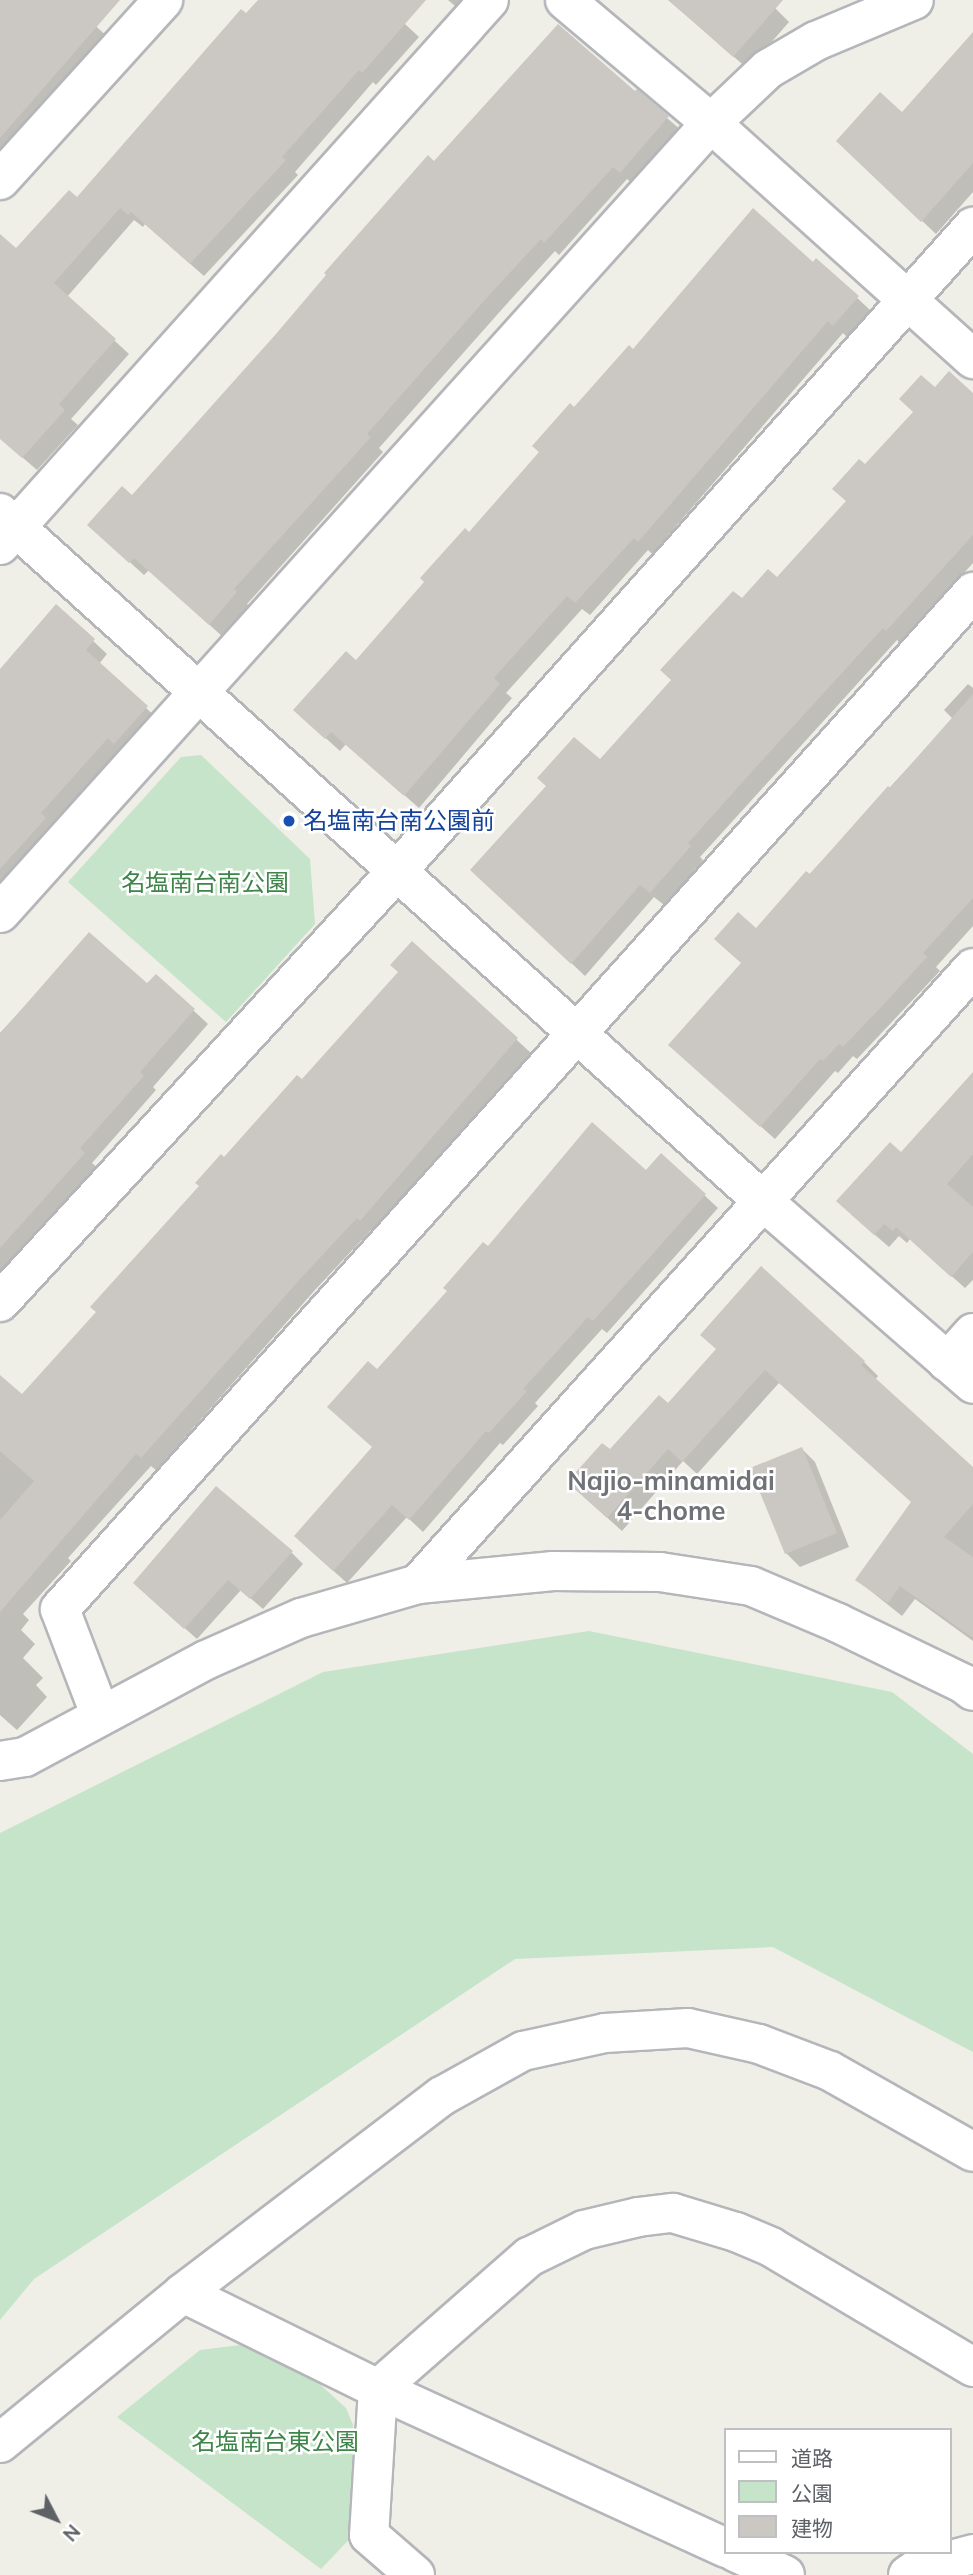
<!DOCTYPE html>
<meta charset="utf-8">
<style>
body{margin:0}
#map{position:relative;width:973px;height:2575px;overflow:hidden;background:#efeee7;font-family:Mulish,"Noto Sans JP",sans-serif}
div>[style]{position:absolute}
.green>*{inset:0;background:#c6e4c9}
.shadow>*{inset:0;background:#0003}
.building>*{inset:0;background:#cbc8c4}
.roads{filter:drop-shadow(2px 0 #b4b6ba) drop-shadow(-2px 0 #b4b6ba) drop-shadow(0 2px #b4b6ba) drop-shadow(0 -2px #b4b6ba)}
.street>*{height:38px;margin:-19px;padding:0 19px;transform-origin:19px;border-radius:19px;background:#fff}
.secondary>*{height:38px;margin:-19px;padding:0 19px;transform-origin:19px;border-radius:19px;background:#fff}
.dots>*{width:19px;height:19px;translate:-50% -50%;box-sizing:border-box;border:4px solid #fff;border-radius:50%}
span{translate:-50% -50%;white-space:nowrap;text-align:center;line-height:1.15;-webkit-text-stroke:5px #fff;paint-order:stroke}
.transit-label{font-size:24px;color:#164399}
.left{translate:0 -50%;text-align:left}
.park-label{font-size:24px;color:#3e854a}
.neighbourhood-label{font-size:26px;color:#6f7277;font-weight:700}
.legend{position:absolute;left:724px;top:2428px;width:228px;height:126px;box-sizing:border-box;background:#fff;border:2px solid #bfc0c2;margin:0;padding:9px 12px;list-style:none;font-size:21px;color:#5e6166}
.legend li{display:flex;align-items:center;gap:14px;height:35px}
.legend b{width:35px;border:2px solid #bfc0c2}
.north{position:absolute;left:21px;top:2484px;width:70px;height:70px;-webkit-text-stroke:5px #fff;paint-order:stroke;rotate:132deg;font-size:19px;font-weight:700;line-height:28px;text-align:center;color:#5e6166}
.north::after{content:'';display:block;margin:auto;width:24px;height:32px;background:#5e6166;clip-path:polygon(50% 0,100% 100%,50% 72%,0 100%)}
</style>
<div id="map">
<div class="green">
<div style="clip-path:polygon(201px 755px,310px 859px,315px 924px,226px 1022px,68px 882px,181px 757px)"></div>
<div style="clip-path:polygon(589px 1631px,892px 1692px,973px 1754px,973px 2052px,773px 1947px,515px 1959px,34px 2279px,0 2320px,0 1833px,323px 1672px)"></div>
<div style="clip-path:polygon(248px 2344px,314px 2379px,346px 2408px,353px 2425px,360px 2528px,321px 2569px,117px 2417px,200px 2350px)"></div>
</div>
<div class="shadow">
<div style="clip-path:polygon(10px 0,67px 0,110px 39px,0 161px,0 48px)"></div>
<div style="clip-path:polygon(260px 0,379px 0,419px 37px,376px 85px,373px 82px,295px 172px,298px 175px,204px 276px,145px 224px,143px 227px,134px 220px,67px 297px,129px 354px,71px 419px,78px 425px,37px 470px,0 438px,0 260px,16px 251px,77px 200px)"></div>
<div style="clip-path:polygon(448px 0,474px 0,463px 13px)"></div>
<div style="clip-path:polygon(668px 0,767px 0,789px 22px,748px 69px)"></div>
<div style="clip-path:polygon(973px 57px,973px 192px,936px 234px,851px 154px)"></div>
<div style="clip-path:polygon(637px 92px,682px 131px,634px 185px,627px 179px,559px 255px,555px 251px,504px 307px,379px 448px,383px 452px,247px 604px,250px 607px,223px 637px,149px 570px,144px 575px,103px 538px,133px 498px,434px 163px)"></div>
<div style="clip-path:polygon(817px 260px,871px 311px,848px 338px,843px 333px,652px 554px,648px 550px,590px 615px,582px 609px,506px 693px,512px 698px,419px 808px,346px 744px,340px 751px,309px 723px,356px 663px,541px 453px,574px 409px,633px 351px)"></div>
<div style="clip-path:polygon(935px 390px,973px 397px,973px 563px,900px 643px,897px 640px,700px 857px,703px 860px,664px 905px,654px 897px,585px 976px,486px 882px,600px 762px,742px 601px,777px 580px,847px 501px,865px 467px)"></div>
<div style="clip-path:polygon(57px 607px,107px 654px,99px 664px,160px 721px,0 899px,0 671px)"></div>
<div style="clip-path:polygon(968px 684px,973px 688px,973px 926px,936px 967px,940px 971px,857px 1059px,853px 1056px,838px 1073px,835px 1071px,775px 1139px,684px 1058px,743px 964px,757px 931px,953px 719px,944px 710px)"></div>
<div style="clip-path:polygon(90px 935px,147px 986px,156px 976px,208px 1024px,153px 1087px,156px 1090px,92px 1163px,98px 1168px,8px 1270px,5px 1267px,0 1272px,0 1033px)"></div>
<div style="clip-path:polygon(412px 944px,531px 1053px,375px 1233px,371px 1230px,315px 1290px,156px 1470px,151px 1466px,68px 1558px,71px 1561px,23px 1614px,29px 1620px,21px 1630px,35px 1644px,23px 1658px,43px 1678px,36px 1685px,47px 1697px,17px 1730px,0 1715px,0 1402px,22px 1397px,98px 1312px,224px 1160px,302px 1081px,400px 973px)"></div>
<div style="clip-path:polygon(973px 1074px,973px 1280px,965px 1288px,910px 1239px,907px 1243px,899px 1236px,889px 1247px,852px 1215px)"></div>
<div style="clip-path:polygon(646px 1172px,704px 1195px,718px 1208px,607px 1333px,602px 1329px,535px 1403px,538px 1406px,503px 1445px,500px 1443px,423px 1532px,407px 1517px,347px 1583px,309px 1549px,374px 1448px,377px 1371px,488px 1248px)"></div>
<div style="clip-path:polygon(761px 1268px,864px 1362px,878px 1376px,875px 1380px,973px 1469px,973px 1641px,915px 1599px,902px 1616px,857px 1580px,913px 1503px,779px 1383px,697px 1474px,683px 1461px,622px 1531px,583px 1496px,610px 1452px,668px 1405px,718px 1350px)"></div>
<div style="clip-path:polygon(802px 1449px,815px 1462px,849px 1547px,800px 1567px,786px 1553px)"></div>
<div style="clip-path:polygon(291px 1552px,303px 1564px,263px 1609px,241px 1590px,197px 1639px,147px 1595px)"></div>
</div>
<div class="building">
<div style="clip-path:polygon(0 0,120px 0,0 138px)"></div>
<div style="clip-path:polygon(258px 0,426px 0,362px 73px,359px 70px,282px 157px,286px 160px,190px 264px,131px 212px,128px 215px,120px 208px,54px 283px,116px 339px,59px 404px,65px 410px,22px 458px,0 439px,0 234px,16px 248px,69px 190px,77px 197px,241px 9px,246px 13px)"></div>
<div style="clip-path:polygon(669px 0,783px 0,733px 57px)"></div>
<div style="clip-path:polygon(558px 24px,635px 91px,637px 89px,669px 116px,620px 173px,613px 167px,544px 243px,541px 239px,491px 293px,367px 434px,371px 437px,234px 589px,237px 592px,209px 625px,134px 558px,129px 563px,87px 525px,122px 486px,132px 495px,276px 334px,326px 275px,324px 273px,428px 155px,434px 161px)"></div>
<div style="clip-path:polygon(973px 32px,973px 163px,921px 222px,836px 141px,880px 92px,902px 112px)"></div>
<div style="clip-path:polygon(753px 208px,813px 262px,816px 258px,859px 296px,833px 326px,828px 321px,638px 542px,634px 538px,575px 603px,567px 596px,494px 678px,500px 684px,404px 796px,331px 732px,325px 739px,293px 710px,346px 651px,356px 660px,424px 582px,420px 578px,465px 528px,469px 532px,539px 452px,532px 446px,570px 403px,574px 407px,629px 345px,633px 349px)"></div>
<div style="clip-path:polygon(949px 371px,973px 393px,973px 535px,886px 631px,883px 628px,757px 766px,688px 843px,691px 846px,650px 893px,640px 885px,571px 964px,470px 870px,546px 786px,537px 778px,574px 737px,600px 759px,671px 680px,660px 670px,733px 591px,742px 598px,768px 569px,777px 577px,846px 501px,832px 489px,859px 459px,865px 464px,913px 412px,899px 399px,921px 375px,935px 387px)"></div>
<div style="clip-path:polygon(56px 604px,95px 639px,86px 650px,148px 706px,114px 744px,108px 738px,41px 813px,46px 818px,0 869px,0 669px)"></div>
<div style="clip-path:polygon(973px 694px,973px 898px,923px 953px,927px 957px,883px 1005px,843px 1047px,839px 1044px,823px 1061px,820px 1059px,760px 1127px,668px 1045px,741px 963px,714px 939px,738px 912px,756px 928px,806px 871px,810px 874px,888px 786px,890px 788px)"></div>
<div style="clip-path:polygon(89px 932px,147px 983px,156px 974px,195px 1009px,140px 1072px,144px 1076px,80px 1148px,85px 1153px,0 1248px,0 1034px)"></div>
<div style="clip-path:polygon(412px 941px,518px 1038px,360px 1221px,357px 1218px,302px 1277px,141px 1458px,136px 1454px,0 1612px,0 1520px,34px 1481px,0 1451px,0 1375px,22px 1394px,96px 1312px,90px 1307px,199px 1186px,195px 1183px,221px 1154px,224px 1157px,297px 1075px,302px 1079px,398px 972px,390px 965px)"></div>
<div style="clip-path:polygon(973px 1072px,973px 1154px,947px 1184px,973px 1207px,973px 1252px,951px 1277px,896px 1227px,893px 1231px,884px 1224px,874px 1235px,836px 1201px,890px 1142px,901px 1152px)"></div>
<div style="clip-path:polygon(592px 1122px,646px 1170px,661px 1153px,706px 1194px,593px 1321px,588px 1317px,523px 1389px,527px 1391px,489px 1433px,486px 1431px,409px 1520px,392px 1505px,333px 1571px,294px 1536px,372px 1447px,327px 1407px,368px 1361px,377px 1369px,447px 1291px,443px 1288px,483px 1242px,488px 1246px)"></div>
<div style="clip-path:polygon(761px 1266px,865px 1361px,861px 1365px,973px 1467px,973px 1504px,944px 1537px,973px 1557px,973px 1638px,900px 1586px,888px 1603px,855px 1580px,911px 1502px,765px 1370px,682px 1462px,668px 1449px,607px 1518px,567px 1482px,602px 1443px,610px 1449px,659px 1395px,668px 1403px,716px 1349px,700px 1335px)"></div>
<div style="clip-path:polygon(802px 1447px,837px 1533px,785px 1554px,750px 1468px)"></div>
<div style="clip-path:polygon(216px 1486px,293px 1551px,250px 1599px,228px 1580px,184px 1629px,133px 1583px)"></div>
</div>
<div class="roads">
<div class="street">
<div style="left:565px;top:0;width:191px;rotate:40.1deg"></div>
<div style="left:711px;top:123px;width:353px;rotate:42deg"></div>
<div style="left:0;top:180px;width:243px;rotate:-47.8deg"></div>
<div style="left:0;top:513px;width:1029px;rotate:42.05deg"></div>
<div style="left:764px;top:1202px;width:277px;rotate:41deg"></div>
<div style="left:0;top:545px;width:732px;rotate:-48.1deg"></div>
<div style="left:0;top:913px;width:1063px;rotate:-48.01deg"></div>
<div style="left:711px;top:123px;width:79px;rotate:-43.5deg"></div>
<div style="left:768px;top:69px;width:56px;rotate:-30.3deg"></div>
<div style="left:816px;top:41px;width:106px;rotate:-22.7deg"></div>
<div style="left:0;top:1302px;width:587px;rotate:-47.35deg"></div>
<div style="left:398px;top:870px;width:863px;rotate:-48.2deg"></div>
<div style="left:947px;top:1362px;width:39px;rotate:-48deg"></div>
<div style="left:418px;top:1584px;width:829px;rotate:-47.98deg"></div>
<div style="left:100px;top:1714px;width:112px;rotate:-110.9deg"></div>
<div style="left:60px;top:1609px;width:1367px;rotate:-48.08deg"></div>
<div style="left:0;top:1761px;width:25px;rotate:-9deg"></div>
<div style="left:25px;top:1757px;width:205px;rotate:-28.2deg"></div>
<div style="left:206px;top:1660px;width:104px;rotate:-23.9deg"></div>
<div style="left:301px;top:1618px;width:122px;rotate:-16.2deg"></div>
<div style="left:418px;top:1584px;width:136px;rotate:-5.5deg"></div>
<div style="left:553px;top:1571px;width:107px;rotate:0.5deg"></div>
<div style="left:660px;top:1572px;width:92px;rotate:8.7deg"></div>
<div style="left:751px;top:1586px;width:95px;rotate:23deg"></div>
<div style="left:838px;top:1623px;width:140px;rotate:25.8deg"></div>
<div style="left:964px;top:1684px;width:11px;rotate:38deg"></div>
<div style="left:183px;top:2293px;width:217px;rotate:26.2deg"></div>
<div style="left:378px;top:2389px;width:146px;rotate:93.5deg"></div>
<div style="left:369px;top:2535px;width:61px;rotate:41deg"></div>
<div style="left:726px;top:2548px;width:383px;rotate:-155.4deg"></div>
<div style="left:378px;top:2389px;width:201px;rotate:-41.2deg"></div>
<div style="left:529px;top:2257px;width:61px;rotate:-26.1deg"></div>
<div style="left:584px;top:2230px;width:56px;rotate:-13.5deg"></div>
<div style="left:638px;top:2217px;width:35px;rotate:-7deg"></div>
<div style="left:673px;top:2213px;width:66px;rotate:16.8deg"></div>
<div style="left:736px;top:2232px;width:38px;rotate:23deg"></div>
<div style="left:771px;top:2247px;width:235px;rotate:30.7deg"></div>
<div style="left:735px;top:2552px;width:55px;rotate:24.7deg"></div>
<div style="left:908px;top:2575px;width:11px;rotate:-34deg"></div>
<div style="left:917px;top:2569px;width:58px;rotate:-15deg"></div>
</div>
<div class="secondary">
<div style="left:0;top:2443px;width:237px;rotate:-39.3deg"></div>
<div style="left:183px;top:2293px;width:325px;rotate:-37.3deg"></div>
<div style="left:442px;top:2096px;width:93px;rotate:-29.1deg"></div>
<div style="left:523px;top:2051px;width:84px;rotate:-12.4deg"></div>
<div style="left:605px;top:2033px;width:83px;rotate:-3.4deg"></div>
<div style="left:688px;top:2028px;width:73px;rotate:12.7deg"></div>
<div style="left:759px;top:2044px;width:76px;rotate:20.8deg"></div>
<div style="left:830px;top:2071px;width:164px;rotate:29.5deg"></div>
</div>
</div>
<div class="dots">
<div style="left:289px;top:821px;background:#1a4fb4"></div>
</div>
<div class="transit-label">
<span class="left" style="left:303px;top:821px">名塩南台南公園前</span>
</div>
<div class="park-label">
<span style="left:205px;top:883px">名塩南台南公園</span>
<span style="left:275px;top:2442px">名塩南台東公園</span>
</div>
<div class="neighbourhood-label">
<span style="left:671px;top:1496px">Najio-minamidai<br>4-chome</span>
</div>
<ul class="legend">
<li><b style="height:9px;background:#fff"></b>道路</li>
<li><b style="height:19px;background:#c6e4c9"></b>公園</li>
<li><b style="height:19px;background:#cbc8c4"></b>建物</li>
</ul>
<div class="north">N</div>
</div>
